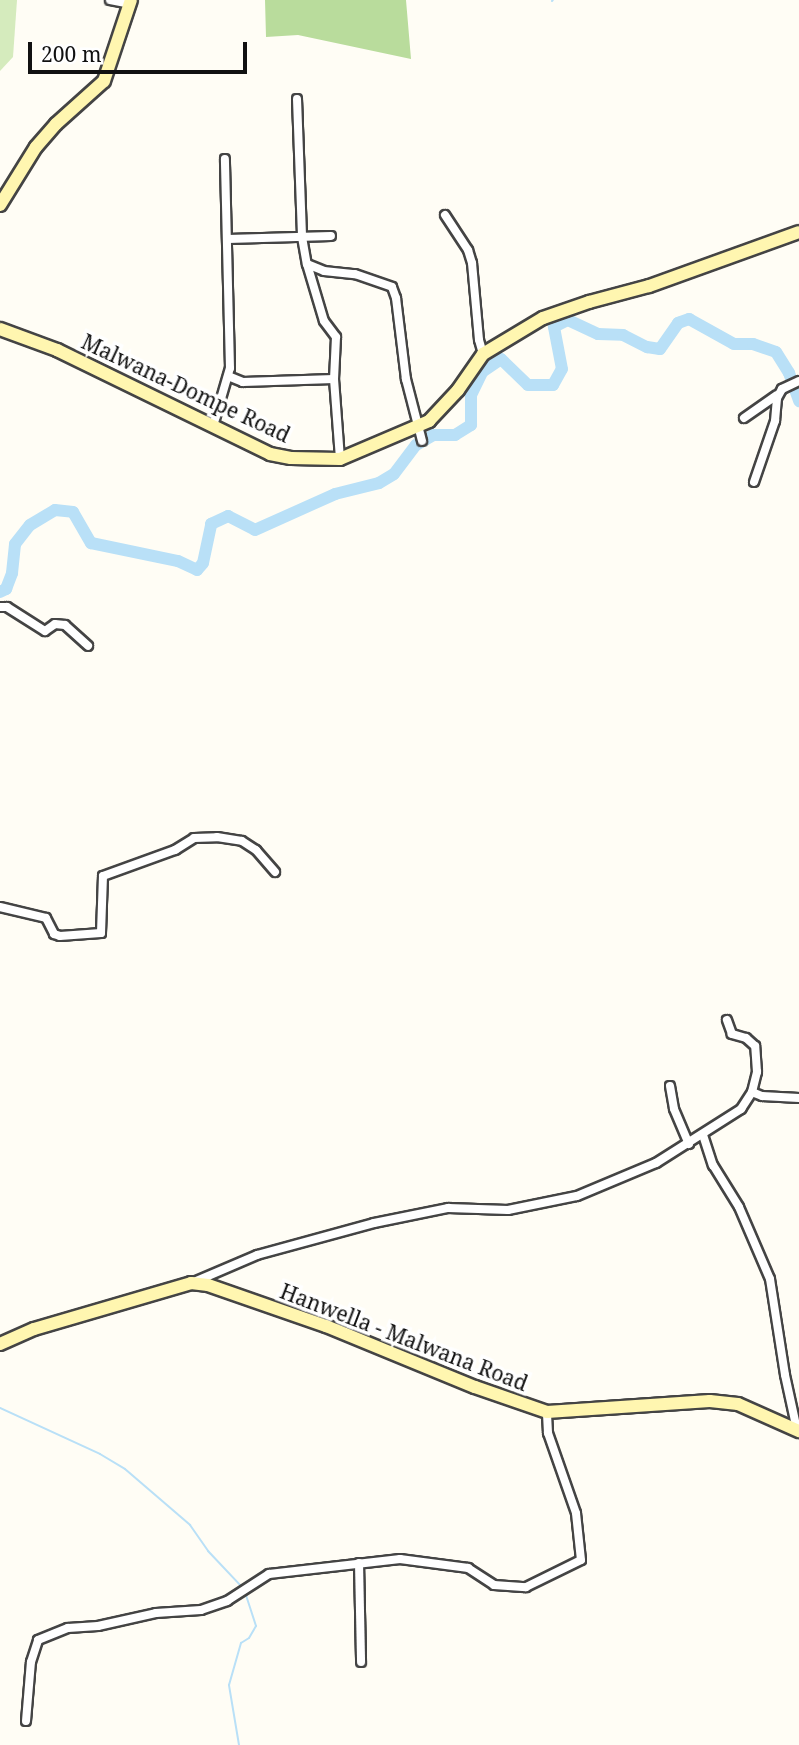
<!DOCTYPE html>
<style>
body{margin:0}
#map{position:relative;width:799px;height:1745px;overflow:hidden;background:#fffdf5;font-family:"Noto Serif",serif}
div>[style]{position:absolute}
.green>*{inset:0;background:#d5ebbd}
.forest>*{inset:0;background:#b9dc9c}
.stream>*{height:2px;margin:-1px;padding:0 1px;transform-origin:1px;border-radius:1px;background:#b9e0f7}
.river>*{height:12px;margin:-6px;padding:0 6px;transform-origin:6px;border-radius:6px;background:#b9e0f7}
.roads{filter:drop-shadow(2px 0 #444) drop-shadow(-2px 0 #444) drop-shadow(0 2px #444) drop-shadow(0 -2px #444)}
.street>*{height:8px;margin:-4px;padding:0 4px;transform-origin:4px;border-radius:4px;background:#fff}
.secondary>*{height:12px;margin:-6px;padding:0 6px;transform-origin:6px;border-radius:6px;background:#fff6b0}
span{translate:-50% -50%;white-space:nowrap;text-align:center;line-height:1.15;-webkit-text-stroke:7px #fff;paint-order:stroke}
.street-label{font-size:21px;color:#111}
.scale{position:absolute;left:28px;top:42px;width:219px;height:32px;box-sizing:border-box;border:4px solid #111;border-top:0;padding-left:9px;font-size:21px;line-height:24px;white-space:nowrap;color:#111;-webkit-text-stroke:5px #fff;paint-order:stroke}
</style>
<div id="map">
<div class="green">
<div style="clip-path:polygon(0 0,17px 0,13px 57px,0 71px)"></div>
</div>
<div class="forest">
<div style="clip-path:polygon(265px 0,406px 0,411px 59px,298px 35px,266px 37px)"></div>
</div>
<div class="stream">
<div style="left:552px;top:1px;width:1px;rotate:-45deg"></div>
<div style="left:0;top:1408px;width:110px;rotate:24.7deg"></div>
<div style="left:100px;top:1454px;width:29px;rotate:31deg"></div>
<div style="left:125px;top:1469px;width:86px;rotate:40.7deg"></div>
<div style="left:190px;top:1525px;width:32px;rotate:55deg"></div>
<div style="left:208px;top:1551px;width:50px;rotate:46.6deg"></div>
<div style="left:239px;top:1745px;width:61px;rotate:-99.5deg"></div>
<div style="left:229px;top:1685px;width:44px;rotate:-74.1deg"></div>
<div style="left:241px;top:1643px;width:9px;rotate:-32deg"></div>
<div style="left:249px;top:1638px;width:14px;rotate:-60deg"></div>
<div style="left:256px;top:1626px;width:36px;rotate:-108deg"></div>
</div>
<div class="river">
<div style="left:0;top:592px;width:7px;rotate:-27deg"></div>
<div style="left:6px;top:589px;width:17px;rotate:-69deg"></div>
<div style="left:12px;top:573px;width:29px;rotate:-84deg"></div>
<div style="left:15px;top:544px;width:24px;rotate:-52deg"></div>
<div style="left:30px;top:525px;width:29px;rotate:-31deg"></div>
<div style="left:55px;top:510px;width:18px;rotate:6deg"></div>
<div style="left:73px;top:512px;width:36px;rotate:60deg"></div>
<div style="left:91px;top:543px;width:89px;rotate:11.7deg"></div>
<div style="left:178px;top:561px;width:21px;rotate:25deg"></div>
<div style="left:197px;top:570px;width:9px;rotate:-49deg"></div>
<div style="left:203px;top:563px;width:40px;rotate:-78deg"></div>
<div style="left:211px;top:524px;width:19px;rotate:-25deg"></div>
<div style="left:228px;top:516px;width:30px;rotate:27deg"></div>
<div style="left:255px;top:530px;width:88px;rotate:-24.2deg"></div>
<div style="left:335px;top:494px;width:45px;rotate:-14deg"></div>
<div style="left:379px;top:483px;width:17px;rotate:-31deg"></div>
<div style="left:394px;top:474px;width:36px;rotate:-53deg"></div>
<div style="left:416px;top:445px;width:20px;rotate:-30deg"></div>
<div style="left:433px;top:435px;width:22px"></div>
<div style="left:455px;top:435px;width:19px;rotate:-32deg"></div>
<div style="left:471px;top:425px;width:30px;rotate:-90deg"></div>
<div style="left:471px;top:395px;width:25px;rotate:-64deg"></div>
<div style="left:482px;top:372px;width:23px;rotate:-34deg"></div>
<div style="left:501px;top:359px;width:37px;rotate:44deg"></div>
<div style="left:528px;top:385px;width:25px"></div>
<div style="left:553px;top:385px;width:18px;rotate:-61deg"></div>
<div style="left:562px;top:369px;width:43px;rotate:-100.8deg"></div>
<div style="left:554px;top:327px;width:16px;rotate:-27deg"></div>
<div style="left:568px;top:320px;width:33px;rotate:25deg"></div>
<div style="left:598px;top:334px;width:25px;rotate:2deg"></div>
<div style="left:623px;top:335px;width:27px;rotate:27deg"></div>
<div style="left:647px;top:347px;width:13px;rotate:9deg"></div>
<div style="left:660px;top:349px;width:32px;rotate:-55deg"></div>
<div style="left:678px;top:323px;width:12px;rotate:-20deg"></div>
<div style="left:689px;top:319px;width:51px;rotate:29.1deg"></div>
<div style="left:734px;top:344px;width:19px"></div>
<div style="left:753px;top:344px;width:24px;rotate:19deg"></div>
<div style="left:776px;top:352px;width:25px;rotate:58deg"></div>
<div style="left:789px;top:373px;width:30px;rotate:70deg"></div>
</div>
<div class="roads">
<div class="street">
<div style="left:110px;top:0;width:20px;rotate:11deg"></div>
<div style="left:297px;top:99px;width:138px;rotate:87.9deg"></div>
<div style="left:302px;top:237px;width:27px;rotate:80deg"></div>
<div style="left:307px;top:264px;width:18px;rotate:22deg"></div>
<div style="left:324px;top:271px;width:31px;rotate:6deg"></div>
<div style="left:355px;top:274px;width:39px;rotate:19deg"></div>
<div style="left:392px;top:287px;width:12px;rotate:70deg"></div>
<div style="left:396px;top:298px;width:82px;rotate:83deg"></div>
<div style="left:406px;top:379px;width:64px;rotate:75.5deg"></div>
<div style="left:445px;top:215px;width:42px;rotate:56.7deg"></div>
<div style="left:468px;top:250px;width:14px;rotate:73deg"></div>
<div style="left:472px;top:263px;width:77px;rotate:84.8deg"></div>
<div style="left:479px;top:340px;width:15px;rotate:74deg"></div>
<div style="left:228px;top:239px;width:103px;rotate:-1.7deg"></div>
<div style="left:307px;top:264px;width:59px;rotate:73.4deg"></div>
<div style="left:324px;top:321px;width:20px;rotate:53deg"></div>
<div style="left:336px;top:337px;width:42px;rotate:92.7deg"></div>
<div style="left:334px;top:379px;width:80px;rotate:85.7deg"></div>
<div style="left:228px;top:376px;width:16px;rotate:22deg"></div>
<div style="left:243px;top:382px;width:91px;rotate:-1.9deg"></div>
<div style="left:744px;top:418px;width:40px;rotate:-34.9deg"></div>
<div style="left:213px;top:426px;width:60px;rotate:-73.7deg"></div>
<div style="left:230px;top:368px;width:209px;rotate:-91.4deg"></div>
<div style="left:754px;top:482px;width:65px;rotate:-71deg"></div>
<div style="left:775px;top:421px;width:23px;rotate:-85deg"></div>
<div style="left:777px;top:398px;width:10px;rotate:-61deg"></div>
<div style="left:782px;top:389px;width:19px;rotate:-25deg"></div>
<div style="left:0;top:607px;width:7px"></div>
<div style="left:7px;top:607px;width:45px;rotate:32.3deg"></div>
<div style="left:45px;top:631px;width:12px;rotate:-35deg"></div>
<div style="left:55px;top:624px;width:10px;rotate:6deg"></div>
<div style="left:65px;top:625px;width:31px;rotate:42deg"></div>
<div style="left:0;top:907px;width:47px;rotate:13.4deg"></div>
<div style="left:46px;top:918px;width:18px;rotate:63deg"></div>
<div style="left:54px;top:934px;width:6px;rotate:18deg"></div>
<div style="left:60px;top:936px;width:41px;rotate:-4.2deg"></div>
<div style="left:101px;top:933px;width:57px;rotate:-88deg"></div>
<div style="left:103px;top:876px;width:77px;rotate:-19.9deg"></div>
<div style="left:175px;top:850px;width:22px;rotate:-32deg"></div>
<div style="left:194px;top:838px;width:23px;rotate:-2deg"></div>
<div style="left:217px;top:837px;width:25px;rotate:9deg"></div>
<div style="left:242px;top:841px;width:17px;rotate:33deg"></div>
<div style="left:256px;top:850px;width:29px;rotate:49deg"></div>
<div style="left:670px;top:1086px;width:23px;rotate:80deg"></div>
<div style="left:674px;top:1109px;width:38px;rotate:67deg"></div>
<div style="left:752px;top:1092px;width:11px;rotate:22deg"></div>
<div style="left:762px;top:1096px;width:37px;rotate:3deg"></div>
<div style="left:703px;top:1135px;width:32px;rotate:72deg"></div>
<div style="left:713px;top:1165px;width:49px;rotate:58.2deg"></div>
<div style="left:739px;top:1207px;width:78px;rotate:66.7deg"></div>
<div style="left:770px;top:1279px;width:97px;rotate:81.1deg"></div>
<div style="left:785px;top:1375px;width:56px;rotate:77.7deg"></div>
<div style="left:194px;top:1282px;width:69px;rotate:-23.2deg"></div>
<div style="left:257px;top:1255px;width:121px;rotate:-15.3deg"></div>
<div style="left:374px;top:1223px;width:76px;rotate:-11.5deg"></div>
<div style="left:448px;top:1208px;width:60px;rotate:1.9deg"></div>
<div style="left:508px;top:1210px;width:70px;rotate:-11.5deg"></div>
<div style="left:577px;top:1196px;width:86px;rotate:-22.7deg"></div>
<div style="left:656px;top:1163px;width:101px;rotate:-32.4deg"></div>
<div style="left:741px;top:1109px;width:20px;rotate:-57deg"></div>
<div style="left:752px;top:1092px;width:21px;rotate:-76deg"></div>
<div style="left:757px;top:1072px;width:26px;rotate:-94deg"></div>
<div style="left:755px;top:1046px;width:12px;rotate:-138deg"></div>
<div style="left:746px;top:1038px;width:15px;rotate:-164deg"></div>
<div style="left:732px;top:1034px;width:15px;rotate:-110deg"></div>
<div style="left:359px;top:1563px;width:99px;rotate:88.8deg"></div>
<div style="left:26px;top:1721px;width:59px;rotate:-85.2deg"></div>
<div style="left:31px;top:1662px;width:23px;rotate:-72deg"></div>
<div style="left:38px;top:1640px;width:32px;rotate:-22deg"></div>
<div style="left:68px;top:1628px;width:30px;rotate:-4deg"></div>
<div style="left:98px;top:1626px;width:59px;rotate:-12.6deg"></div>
<div style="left:156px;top:1613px;width:45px;rotate:-3.8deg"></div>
<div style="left:201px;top:1610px;width:28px;rotate:-19deg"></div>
<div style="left:227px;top:1601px;width:50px;rotate:-32.7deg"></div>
<div style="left:269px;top:1574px;width:132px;rotate:-6.5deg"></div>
<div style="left:400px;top:1559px;width:69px;rotate:7.5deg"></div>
<div style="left:468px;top:1568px;width:31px;rotate:33deg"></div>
<div style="left:494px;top:1585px;width:32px;rotate:4deg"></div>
<div style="left:526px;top:1587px;width:61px;rotate:-26.1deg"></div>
<div style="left:581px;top:1560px;width:47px;rotate:-96.1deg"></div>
<div style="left:576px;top:1513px;width:85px;rotate:-109.3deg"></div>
<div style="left:548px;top:1433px;width:21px;rotate:-93deg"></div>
</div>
<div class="secondary">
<div style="left:0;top:205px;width:68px;rotate:-58.2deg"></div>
<div style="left:36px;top:147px;width:30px;rotate:-49deg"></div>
<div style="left:56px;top:124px;width:64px;rotate:-41.9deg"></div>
<div style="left:104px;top:81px;width:85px;rotate:-71.6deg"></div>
<div style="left:0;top:329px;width:61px;rotate:20.2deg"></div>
<div style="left:57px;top:350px;width:237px;rotate:26deg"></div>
<div style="left:270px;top:454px;width:21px;rotate:11deg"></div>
<div style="left:291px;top:458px;width:49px;rotate:1.2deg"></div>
<div style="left:340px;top:459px;width:97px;rotate:-23.1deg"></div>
<div style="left:429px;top:421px;width:42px;rotate:-46.9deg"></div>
<div style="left:458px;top:390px;width:44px;rotate:-55.2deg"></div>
<div style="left:483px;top:354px;width:70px;rotate:-31deg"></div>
<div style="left:543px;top:318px;width:49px;rotate:-19.2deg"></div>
<div style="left:589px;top:302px;width:62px;rotate:-14.9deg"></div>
<div style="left:649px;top:286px;width:159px;rotate:-19.8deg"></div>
<div style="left:0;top:1344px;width:37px;rotate:-24deg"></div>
<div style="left:34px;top:1329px;width:164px;rotate:-16.3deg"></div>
<div style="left:191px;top:1283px;width:17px;rotate:7deg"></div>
<div style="left:208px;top:1285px;width:125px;rotate:19.2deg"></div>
<div style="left:326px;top:1326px;width:161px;rotate:22.3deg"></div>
<div style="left:475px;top:1387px;width:76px;rotate:19.1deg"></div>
<div style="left:547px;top:1412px;width:163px;rotate:-3.9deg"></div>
<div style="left:710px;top:1401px;width:28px;rotate:6deg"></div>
<div style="left:738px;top:1404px;width:67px;rotate:23.9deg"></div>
</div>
</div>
<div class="street-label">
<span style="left:186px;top:388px;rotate:25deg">Malwana-Dompe Road</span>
<span style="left:404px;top:1337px;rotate:21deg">Hanwella - Malwana Road</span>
</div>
<div class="scale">200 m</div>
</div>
